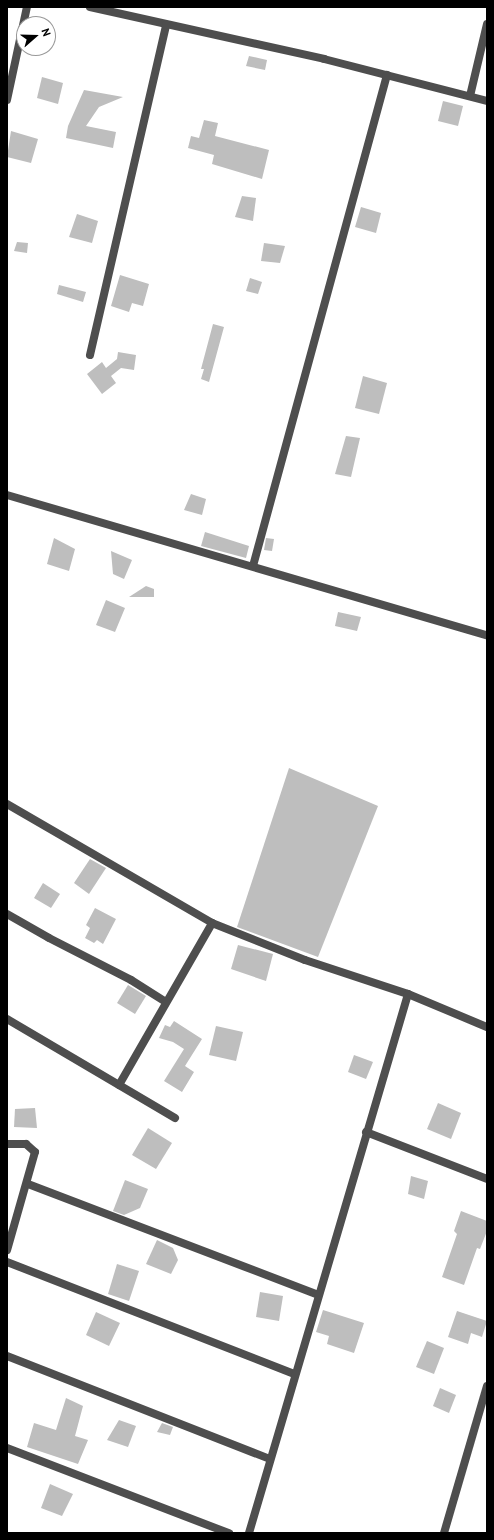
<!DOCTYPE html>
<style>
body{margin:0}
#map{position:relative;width:494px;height:1540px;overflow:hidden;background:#fff;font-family:"PT Sans",sans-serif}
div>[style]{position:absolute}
.building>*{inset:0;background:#bebebe}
.minor>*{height:8px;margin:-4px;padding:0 4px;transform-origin:4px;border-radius:4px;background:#4e4e4e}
span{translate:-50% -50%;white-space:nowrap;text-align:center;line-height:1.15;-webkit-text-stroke:3px #fff;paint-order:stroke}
.frame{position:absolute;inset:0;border:8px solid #000;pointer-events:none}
.north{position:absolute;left:16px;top:16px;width:40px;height:40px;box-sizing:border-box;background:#fff;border:1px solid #999;border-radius:50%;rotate:70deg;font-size:11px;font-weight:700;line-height:16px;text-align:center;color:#000}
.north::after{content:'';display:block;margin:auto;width:14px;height:18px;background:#000;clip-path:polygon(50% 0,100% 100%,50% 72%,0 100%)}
</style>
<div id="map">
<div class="building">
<div style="clip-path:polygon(249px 56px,267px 60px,265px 70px,246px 66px)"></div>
<div style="clip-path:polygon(42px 77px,63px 83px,58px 104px,37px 98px)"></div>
<div style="clip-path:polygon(84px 90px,123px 97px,99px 107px,86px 126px,116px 132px,113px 148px,66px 138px,68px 126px)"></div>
<div style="clip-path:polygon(443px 101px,463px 106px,458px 126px,438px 121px)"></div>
<div style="clip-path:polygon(204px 120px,218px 123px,215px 136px,269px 150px,262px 179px,212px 164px,214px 155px,188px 148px,191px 136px,199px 138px)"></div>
<div style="clip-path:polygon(11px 131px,38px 139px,31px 163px,7px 157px)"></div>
<div style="clip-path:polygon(242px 196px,256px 198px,253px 221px,235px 217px)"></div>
<div style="clip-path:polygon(361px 207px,381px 213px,376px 233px,355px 227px)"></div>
<div style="clip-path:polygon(77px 214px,98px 221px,92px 243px,69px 237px)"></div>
<div style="clip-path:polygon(17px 242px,28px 243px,27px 253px,14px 251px)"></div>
<div style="clip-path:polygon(264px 243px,285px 246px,280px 263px,261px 261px)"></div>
<div style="clip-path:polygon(120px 275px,149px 284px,143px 306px,132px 303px,129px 312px,111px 306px)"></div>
<div style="clip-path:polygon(250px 278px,262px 282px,258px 294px,246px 291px)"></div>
<div style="clip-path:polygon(59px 285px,86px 292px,83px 302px,57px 294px)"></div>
<div style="clip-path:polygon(213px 324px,224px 327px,209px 382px,201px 379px,204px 369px,201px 369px)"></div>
<div style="clip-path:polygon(118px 352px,136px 355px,134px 370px,121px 368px,111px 376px,116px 383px,102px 394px,87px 374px,102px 362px,106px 368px,117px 359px)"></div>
<div style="clip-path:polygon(363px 376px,387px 383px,379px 414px,355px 408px)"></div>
<div style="clip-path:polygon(346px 436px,360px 438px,351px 477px,335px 474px)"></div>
<div style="clip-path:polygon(191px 494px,206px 499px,202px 515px,184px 510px)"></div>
<div style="clip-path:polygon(205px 532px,249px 546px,246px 558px,201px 546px)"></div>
<div style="clip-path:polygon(54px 538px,75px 549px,69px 571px,47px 564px)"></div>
<div style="clip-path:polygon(266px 538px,274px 539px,272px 551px,264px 550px)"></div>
<div style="clip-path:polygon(111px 551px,132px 560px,124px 579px,113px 574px)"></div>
<div style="clip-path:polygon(146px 586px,154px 589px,154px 597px,129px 597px)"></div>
<div style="clip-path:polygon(106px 600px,125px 608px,115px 632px,96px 625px)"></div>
<div style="clip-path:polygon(338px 612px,361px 617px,357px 631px,335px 626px)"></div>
<div style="clip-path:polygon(289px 768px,378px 806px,318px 957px,237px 927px)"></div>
<div style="clip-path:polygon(90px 859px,106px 868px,89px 894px,74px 883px)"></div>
<div style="clip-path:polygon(43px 883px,60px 894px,51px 908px,34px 898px)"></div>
<div style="clip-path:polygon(95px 908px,116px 919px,103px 944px,97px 940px,94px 943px,85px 938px,90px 928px,86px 925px)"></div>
<div style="clip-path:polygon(238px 945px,273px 954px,266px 981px,231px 969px)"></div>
<div style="clip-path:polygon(128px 985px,146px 996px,135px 1014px,117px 1003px)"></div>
<div style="clip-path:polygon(174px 1021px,202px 1039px,185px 1066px,194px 1072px,182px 1092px,164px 1081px,184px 1049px,173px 1042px,159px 1038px,165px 1025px,170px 1027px)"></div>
<div style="clip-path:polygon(216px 1026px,243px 1032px,236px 1061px,209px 1055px)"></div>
<div style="clip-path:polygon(354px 1055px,373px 1062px,366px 1079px,348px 1072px)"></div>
<div style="clip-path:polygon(438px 1103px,461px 1113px,451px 1139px,427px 1129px)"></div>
<div style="clip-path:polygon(35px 1108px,37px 1128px,14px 1127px,15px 1109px)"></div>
<div style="clip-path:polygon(148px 1128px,172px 1143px,156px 1169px,132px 1155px)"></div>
<div style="clip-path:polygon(411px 1176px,428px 1181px,424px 1199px,408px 1194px)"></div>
<div style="clip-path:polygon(125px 1180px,148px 1189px,140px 1208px,124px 1215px,113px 1211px)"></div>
<div style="clip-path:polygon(461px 1211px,487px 1221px,487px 1231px,480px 1249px,477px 1248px,464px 1285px,442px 1277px,457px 1234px,454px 1231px)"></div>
<div style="clip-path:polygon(157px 1240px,173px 1248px,178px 1260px,171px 1274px,146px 1264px)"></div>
<div style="clip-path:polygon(117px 1264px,139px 1271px,129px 1301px,108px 1294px)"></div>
<div style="clip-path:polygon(260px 1292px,283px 1296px,279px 1321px,256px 1317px)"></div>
<div style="clip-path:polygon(323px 1310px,364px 1323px,354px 1353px,327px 1344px,329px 1336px,316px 1332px)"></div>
<div style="clip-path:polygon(457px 1311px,487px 1321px,482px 1337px,471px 1333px,468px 1344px,448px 1337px)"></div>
<div style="clip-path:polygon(96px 1312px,120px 1323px,109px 1346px,86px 1335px)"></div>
<div style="clip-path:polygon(427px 1341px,444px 1348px,434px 1374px,416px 1367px)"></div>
<div style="clip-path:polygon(440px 1388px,456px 1395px,449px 1413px,433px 1406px)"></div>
<div style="clip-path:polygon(66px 1398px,83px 1406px,75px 1436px,88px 1440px,78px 1464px,27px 1447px,34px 1423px,56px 1430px)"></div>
<div style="clip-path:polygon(119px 1420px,136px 1426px,128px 1447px,107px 1440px)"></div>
<div style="clip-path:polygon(162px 1423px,173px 1427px,170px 1435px,157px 1432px)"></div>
<div style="clip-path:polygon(50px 1484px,73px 1494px,62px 1516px,41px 1508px)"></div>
</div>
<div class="minor">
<div style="left:90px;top:7px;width:240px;rotate:12.5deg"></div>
<div style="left:324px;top:59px;width:168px;rotate:14.4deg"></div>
<div style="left:470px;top:96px;width:74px;rotate:-76.7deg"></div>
<div style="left:7px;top:100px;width:95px;rotate:-77.9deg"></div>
<div style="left:90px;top:355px;width:339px;rotate:-77deg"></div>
<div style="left:7px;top:495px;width:500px;rotate:16.3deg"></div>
<div style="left:253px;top:566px;width:509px;rotate:-74.74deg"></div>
<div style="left:7px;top:804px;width:237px;rotate:30.1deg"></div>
<div style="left:212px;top:923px;width:100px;rotate:21.7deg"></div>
<div style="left:305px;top:960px;width:108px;rotate:18.3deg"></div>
<div style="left:408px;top:994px;width:86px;rotate:22.7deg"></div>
<div style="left:7px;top:914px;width:48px;rotate:29.7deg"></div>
<div style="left:49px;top:938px;width:92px;rotate:27.1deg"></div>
<div style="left:131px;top:980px;width:41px;rotate:32.2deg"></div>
<div style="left:7px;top:1019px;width:195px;rotate:30.5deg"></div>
<div style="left:119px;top:1085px;width:187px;rotate:-60.1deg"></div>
<div style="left:366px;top:1132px;width:130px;rotate:21.2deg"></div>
<div style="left:7px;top:1144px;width:19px"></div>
<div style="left:26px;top:1144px;width:12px;rotate:42deg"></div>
<div style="left:35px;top:1152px;width:102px;rotate:105.9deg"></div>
<div style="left:28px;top:1184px;width:311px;rotate:20.9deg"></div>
<div style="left:7px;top:1262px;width:309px;rotate:21.3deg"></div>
<div style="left:7px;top:1356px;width:282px;rotate:21.4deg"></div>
<div style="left:7px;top:1448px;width:238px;rotate:21deg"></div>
<div style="left:249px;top:1533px;width:562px;rotate:-73.56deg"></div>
<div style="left:444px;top:1533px;width:153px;rotate:-73.7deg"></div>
</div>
<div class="frame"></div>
<div class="north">N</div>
</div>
